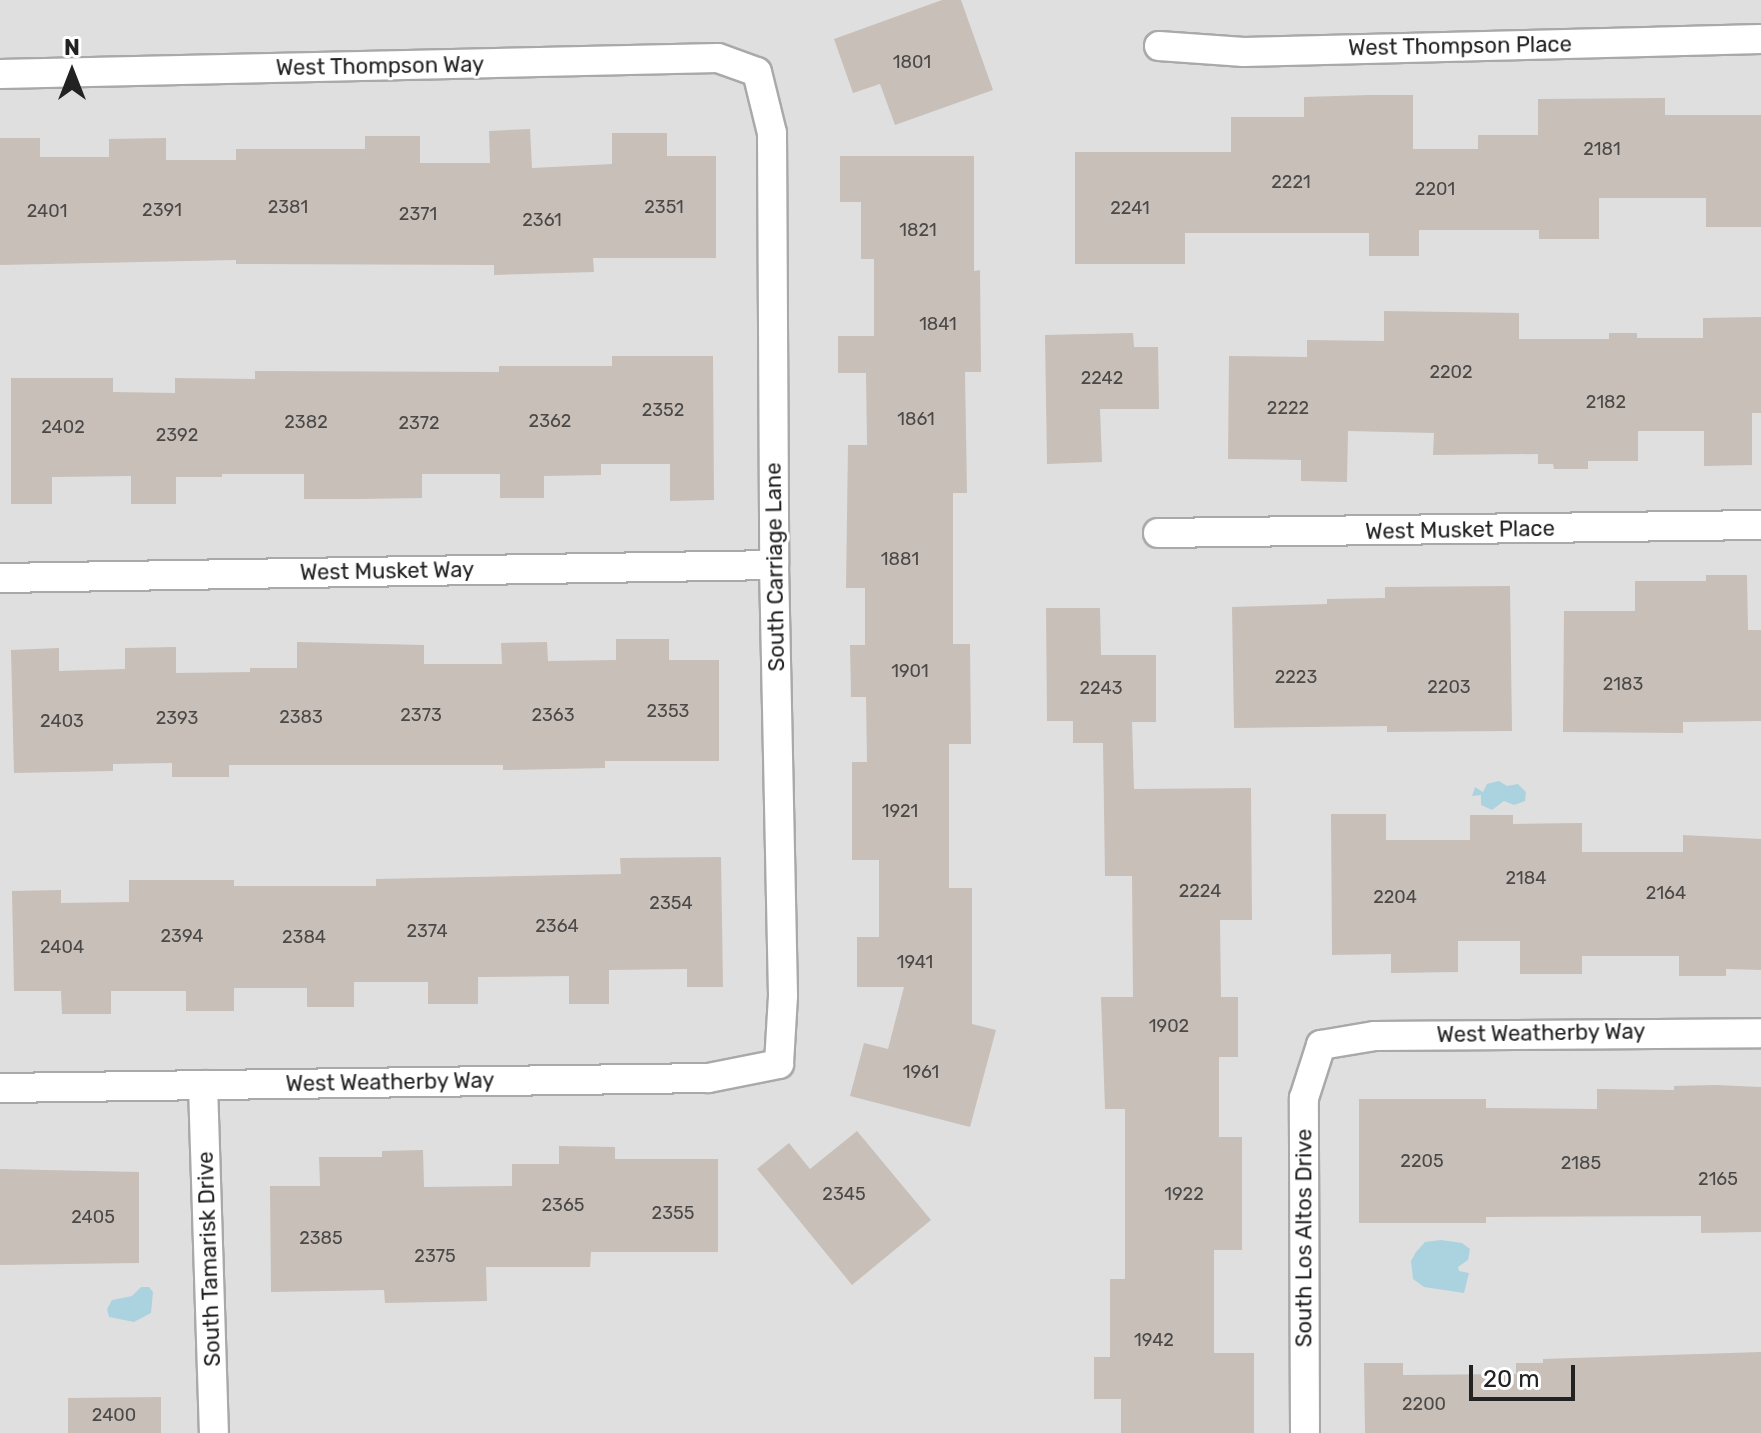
<!DOCTYPE html>
<style>
body{margin:0}
#map{position:relative;width:1761px;height:1433px;overflow:hidden;background:#f2efe9;font-family:Rubik,sans-serif}
div>[style]{position:absolute}
.residential>*{inset:0;background:#e0dfdf}
.water>*{inset:0;background:#aad3df}
.building>*{inset:0;background:#c7bfb8}
.roads{filter:drop-shadow(2px 0 #a9a9a9) drop-shadow(-2px 0 #a9a9a9) drop-shadow(0 2px #a9a9a9) drop-shadow(0 -2px #a9a9a9)}
.minor>*{height:28px;margin:-14px;padding:0 14px;transform-origin:14px;border-radius:14px;background:#fff}
span{translate:-50% -50%;white-space:nowrap;text-align:center;line-height:1.15;-webkit-text-stroke:6px #fff;paint-order:stroke}
.number-label{font-size:18px;color:#4b4948}
.number-label span{-webkit-text-stroke-width:0}
.street-label{font-size:22px;color:#222}
.north{position:absolute;left:32px;top:32px;width:80px;height:80px;-webkit-text-stroke:6px #fff;paint-order:stroke;rotate:0deg;font-size:22px;font-weight:700;line-height:32px;text-align:center;color:#222}
.north::after{content:'';display:block;margin:auto;width:28px;height:36px;background:#222;clip-path:polygon(50% 0,100% 100%,50% 72%,0 100%)}
.scale{position:absolute;left:1469px;top:1365px;width:106px;height:36px;box-sizing:border-box;border:4px solid #222;border-top:0;padding-left:10px;font-size:24px;line-height:28px;white-space:nowrap;color:#222;-webkit-text-stroke:6px #fff;paint-order:stroke}
</style>
<div id="map">
<div class="residential">
<div style="clip-path:polygon(0 0,1761px 0,1761px 1433px,0 1433px)"></div>
</div>
<div class="water">
<div style="clip-path:polygon(1499px 781px,1507px 786px,1518px 784px,1526px 792px,1525px 801px,1514px 805px,1504px 801px,1492px 810px,1481px 805px,1481px 795px,1472px 796px,1475px 787px,1483px 792px,1487px 784px)"></div>
<div style="clip-path:polygon(1441px 1240px,1462px 1243px,1470px 1249px,1468px 1260px,1458px 1267px,1459px 1271px,1469px 1273px,1464px 1293px,1424px 1287px,1413px 1279px,1411px 1261px,1416px 1252px,1425px 1242px)"></div>
<div style="clip-path:polygon(141px 1287px,149px 1287px,153px 1292px,151px 1313px,134px 1322px,109px 1317px,107px 1309px,112px 1300px,132px 1296px)"></div>
</div>
<div class="building">
<div style="clip-path:polygon(942px 0,961px 0,993px 90px,895px 125px,880px 84px,853px 93px,834px 39px)"></div>
<div style="clip-path:polygon(1369px 95px,1413px 95px,1413px 149px,1478px 149px,1478px 135px,1538px 135px,1538px 99px,1665px 98px,1665px 115px,1761px 115px,1761px 227px,1706px 227px,1706px 198px,1599px 198px,1599px 239px,1539px 239px,1539px 230px,1419px 230px,1419px 256px,1369px 256px,1369px 233px,1185px 233px,1185px 264px,1075px 264px,1075px 152px,1231px 152px,1231px 117px,1304px 117px,1304px 97px)"></div>
<div style="clip-path:polygon(530px 129px,532px 168px,612px 164px,612px 133px,667px 133px,667px 156px,716px 156px,716px 258px,593px 258px,594px 272px,494px 275px,494px 265px,236px 264px,236px 260px,0 265px,0 138px,40px 138px,40px 157px,109px 157px,109px 139px,166px 138px,166px 160px,236px 160px,236px 149px,365px 149px,365px 136px,420px 136px,420px 163px,490px 163px,489px 131px)"></div>
<div style="clip-path:polygon(840px 156px,974px 156px,974px 271px,980px 270px,981px 372px,965px 372px,967px 493px,953px 493px,953px 644px,970px 644px,971px 744px,949px 744px,949px 888px,972px 888px,972px 1024px,996px 1030px,970px 1127px,850px 1096px,864px 1043px,888px 1049px,904px 987px,857px 987px,857px 937px,879px 937px,879px 860px,852px 860px,852px 762px,867px 762px,866px 697px,851px 697px,850px 645px,865px 645px,865px 588px,846px 588px,848px 445px,867px 445px,866px 373px,838px 373px,838px 336px,874px 336px,874px 259px,861px 259px,861px 202px,840px 202px)"></div>
<div style="clip-path:polygon(1384px 311px,1519px 313px,1519px 339px,1609px 339px,1609px 333px,1637px 333px,1637px 338px,1703px 338px,1703px 318px,1761px 317px,1761px 413px,1752px 413px,1752px 465px,1704px 466px,1704px 431px,1638px 431px,1638px 461px,1588px 461px,1588px 469px,1554px 469px,1553px 464px,1538px 464px,1538px 454px,1433px 455px,1434px 433px,1348px 431px,1347px 482px,1301px 481px,1301px 460px,1228px 459px,1229px 356px,1307px 357px,1307px 340px,1384px 341px)"></div>
<div style="clip-path:polygon(1133px 333px,1134px 347px,1158px 347px,1159px 409px,1100px 409px,1102px 462px,1047px 464px,1045px 335px)"></div>
<div style="clip-path:polygon(612px 356px,713px 356px,714px 500px,670px 501px,670px 464px,601px 464px,601px 475px,544px 476px,544px 498px,500px 498px,500px 474px,422px 474px,422px 498px,358px 499px,304px 499px,304px 474px,222px 474px,222px 477px,176px 477px,176px 504px,131px 504px,131px 476px,52px 477px,52px 504px,11px 504px,11px 378px,113px 378px,113px 392px,175px 393px,175px 378px,255px 379px,255px 371px,499px 372px,499px 366px,612px 366px)"></div>
<div style="clip-path:polygon(1706px 575px,1747px 575px,1748px 630px,1761px 630px,1761px 721px,1683px 722px,1683px 733px,1563px 732px,1564px 611px,1635px 611px,1635px 581px,1706px 581px)"></div>
<div style="clip-path:polygon(1510px 586px,1512px 731px,1387px 732px,1387px 726px,1234px 728px,1232px 607px,1327px 604px,1327px 599px,1385px 598px,1385px 587px)"></div>
<div style="clip-path:polygon(1046px 608px,1100px 608px,1101px 655px,1156px 655px,1156px 722px,1132px 722px,1134px 789px,1251px 788px,1252px 920px,1220px 920px,1221px 997px,1238px 997px,1238px 1057px,1219px 1057px,1219px 1137px,1242px 1137px,1242px 1250px,1214px 1250px,1214px 1353px,1254px 1353px,1254px 1433px,1121px 1433px,1121px 1399px,1094px 1399px,1094px 1357px,1110px 1357px,1110px 1279px,1125px 1279px,1125px 1109px,1105px 1109px,1101px 997px,1133px 997px,1132px 876px,1105px 876px,1103px 743px,1073px 743px,1073px 721px,1047px 721px)"></div>
<div style="clip-path:polygon(616px 639px,669px 639px,669px 660px,719px 660px,719px 761px,605px 761px,605px 768px,503px 770px,503px 765px,229px 765px,229px 777px,172px 777px,172px 763px,113px 764px,113px 771px,14px 773px,11px 650px,59px 648px,59px 671px,125px 669px,125px 648px,176px 647px,176px 673px,250px 672px,250px 668px,297px 668px,297px 642px,424px 645px,424px 664px,502px 664px,501px 643px,547px 642px,548px 661px,616px 660px)"></div>
<div style="clip-path:polygon(1331px 814px,1386px 814px,1386px 840px,1470px 840px,1470px 815px,1513px 815px,1513px 824px,1582px 823px,1582px 852px,1683px 852px,1683px 835px,1761px 839px,1761px 970px,1726px 969px,1726px 976px,1679px 976px,1679px 956px,1582px 956px,1582px 974px,1520px 974px,1520px 941px,1458px 941px,1458px 972px,1391px 973px,1391px 954px,1332px 955px)"></div>
<div style="clip-path:polygon(721px 857px,723px 987px,687px 987px,687px 969px,609px 970px,609px 1004px,569px 1004px,569px 976px,478px 977px,478px 1004px,428px 1004px,428px 982px,354px 982px,354px 1007px,307px 1007px,307px 988px,234px 988px,234px 1011px,186px 1011px,186px 991px,111px 991px,111px 1014px,62px 1014px,61px 991px,14px 991px,12px 891px,61px 890px,61px 903px,129px 902px,129px 880px,234px 880px,234px 886px,376px 886px,376px 879px,621px 874px,620px 858px)"></div>
<div style="clip-path:polygon(1715px 1085px,1761px 1087px,1761px 1232px,1701px 1233px,1701px 1216px,1486px 1217px,1486px 1223px,1359px 1223px,1359px 1099px,1486px 1099px,1486px 1108px,1597px 1109px,1597px 1089px,1674px 1090px,1674px 1086px)"></div>
<div style="clip-path:polygon(857px 1131px,931px 1220px,852px 1285px,757px 1169px,789px 1143px,810px 1169px)"></div>
<div style="clip-path:polygon(559px 1146px,615px 1147px,615px 1159px,718px 1159px,718px 1252px,591px 1252px,590px 1267px,486px 1267px,487px 1301px,385px 1303px,384px 1290px,271px 1292px,270px 1186px,320px 1186px,319px 1157px,382px 1157px,382px 1151px,423px 1150px,424px 1187px,512px 1186px,512px 1164px,559px 1164px)"></div>
<div style="clip-path:polygon(0 1169px,139px 1172px,139px 1263px,0 1265px)"></div>
<div style="clip-path:polygon(1761px 1352px,1761px 1433px,1365px 1433px,1364px 1363px,1403px 1363px,1403px 1375px,1516px 1374px,1516px 1363px,1543px 1363px,1543px 1359px)"></div>
<div style="clip-path:polygon(161px 1397px,161px 1433px,68px 1433px,68px 1398px)"></div>
</div>
<div class="roads">
<div class="minor">
<div style="left:1159px;top:46px;width:85px;rotate:4deg"></div>
<div style="left:1244px;top:52px;width:517px;rotate:-1.44deg"></div>
<div style="left:0;top:74px;width:718px;rotate:-1.28deg"></div>
<div style="left:718px;top:58px;width:41px;rotate:19.7deg"></div>
<div style="left:757px;top:72px;width:63px;rotate:76.2deg"></div>
<div style="left:772px;top:133px;width:432px;rotate:89.7deg"></div>
<div style="left:774px;top:565px;width:431px;rotate:88.8deg"></div>
<div style="left:783px;top:996px;width:68px;rotate:93.4deg"></div>
<div style="left:779px;top:1064px;width:72px;rotate:168.8deg"></div>
<div style="left:708px;top:1078px;width:708px;rotate:179.19deg"></div>
<div style="left:1158px;top:533px;width:603px;rotate:-0.76deg"></div>
<div style="left:0;top:578px;width:774px;rotate:-0.96deg"></div>
<div style="left:203px;top:1085px;width:348px;rotate:88.2deg"></div>
<div style="left:1305px;top:1433px;width:335px;rotate:-90.2deg"></div>
<div style="left:1304px;top:1098px;width:56px;rotate:-72.2deg"></div>
<div style="left:1321px;top:1045px;width:55px;rotate:-9.5deg"></div>
<div style="left:1375px;top:1036px;width:386px;rotate:-0.4deg"></div>
</div>
</div>
<div class="number-label">
<span style="left:912px;top:62px">1801</span>
<span style="left:1602px;top:149px">2181</span>
<span style="left:1291px;top:182px">2221</span>
<span style="left:1435px;top:189px">2201</span>
<span style="left:288px;top:207px">2381</span>
<span style="left:664px;top:207px">2351</span>
<span style="left:1130px;top:208px">2241</span>
<span style="left:162px;top:210px">2391</span>
<span style="left:47px;top:211px">2401</span>
<span style="left:418px;top:214px">2371</span>
<span style="left:542px;top:220px">2361</span>
<span style="left:918px;top:230px">1821</span>
<span style="left:938px;top:324px">1841</span>
<span style="left:1451px;top:372px">2202</span>
<span style="left:1102px;top:378px">2242</span>
<span style="left:1606px;top:402px">2182</span>
<span style="left:1288px;top:408px">2222</span>
<span style="left:663px;top:410px">2352</span>
<span style="left:916px;top:419px">1861</span>
<span style="left:550px;top:421px">2362</span>
<span style="left:306px;top:422px">2382</span>
<span style="left:419px;top:423px">2372</span>
<span style="left:63px;top:427px">2402</span>
<span style="left:177px;top:435px">2392</span>
<span style="left:900px;top:559px">1881</span>
<span style="left:910px;top:671px">1901</span>
<span style="left:1296px;top:677px">2223</span>
<span style="left:1623px;top:684px">2183</span>
<span style="left:1449px;top:687px">2203</span>
<span style="left:1101px;top:688px">2243</span>
<span style="left:668px;top:711px">2353</span>
<span style="left:421px;top:715px">2373</span>
<span style="left:553px;top:715px">2363</span>
<span style="left:301px;top:717px">2383</span>
<span style="left:177px;top:718px">2393</span>
<span style="left:62px;top:721px">2403</span>
<span style="left:900px;top:811px">1921</span>
<span style="left:1526px;top:878px">2184</span>
<span style="left:1200px;top:891px">2224</span>
<span style="left:1666px;top:893px">2164</span>
<span style="left:1395px;top:897px">2204</span>
<span style="left:671px;top:903px">2354</span>
<span style="left:557px;top:926px">2364</span>
<span style="left:427px;top:931px">2374</span>
<span style="left:182px;top:936px">2394</span>
<span style="left:304px;top:937px">2384</span>
<span style="left:62px;top:947px">2404</span>
<span style="left:915px;top:962px">1941</span>
<span style="left:1169px;top:1026px">1902</span>
<span style="left:921px;top:1072px">1961</span>
<span style="left:1422px;top:1161px">2205</span>
<span style="left:1581px;top:1163px">2185</span>
<span style="left:1718px;top:1179px">2165</span>
<span style="left:844px;top:1194px">2345</span>
<span style="left:1184px;top:1194px">1922</span>
<span style="left:563px;top:1205px">2365</span>
<span style="left:673px;top:1213px">2355</span>
<span style="left:93px;top:1217px">2405</span>
<span style="left:321px;top:1238px">2385</span>
<span style="left:435px;top:1256px">2375</span>
<span style="left:1154px;top:1340px">1942</span>
<span style="left:1424px;top:1404px">2200</span>
<span style="left:114px;top:1415px">2400</span>
</div>
<div class="street-label">
<span style="left:1460px;top:46px;rotate:-1deg">West Thompson Place</span>
<span style="left:380px;top:66px;rotate:-1deg">West Thompson Way</span>
<span style="left:1460px;top:530px;rotate:-1deg">West Musket Place</span>
<span style="left:775px;top:567px;rotate:-91deg">South Carriage Lane</span>
<span style="left:387px;top:571px;rotate:-1deg">West Musket Way</span>
<span style="left:1541px;top:1033px;rotate:-1deg">West Weatherby Way</span>
<span style="left:390px;top:1082px;rotate:-1deg">West Weatherby Way</span>
<span style="left:1304px;top:1238px;rotate:-90deg">South Los Altos Drive</span>
<span style="left:209px;top:1259px;rotate:-92deg">South Tamarisk Drive</span>
</div>
<div class="north">N</div>
<div class="scale">20 m</div>
</div>
